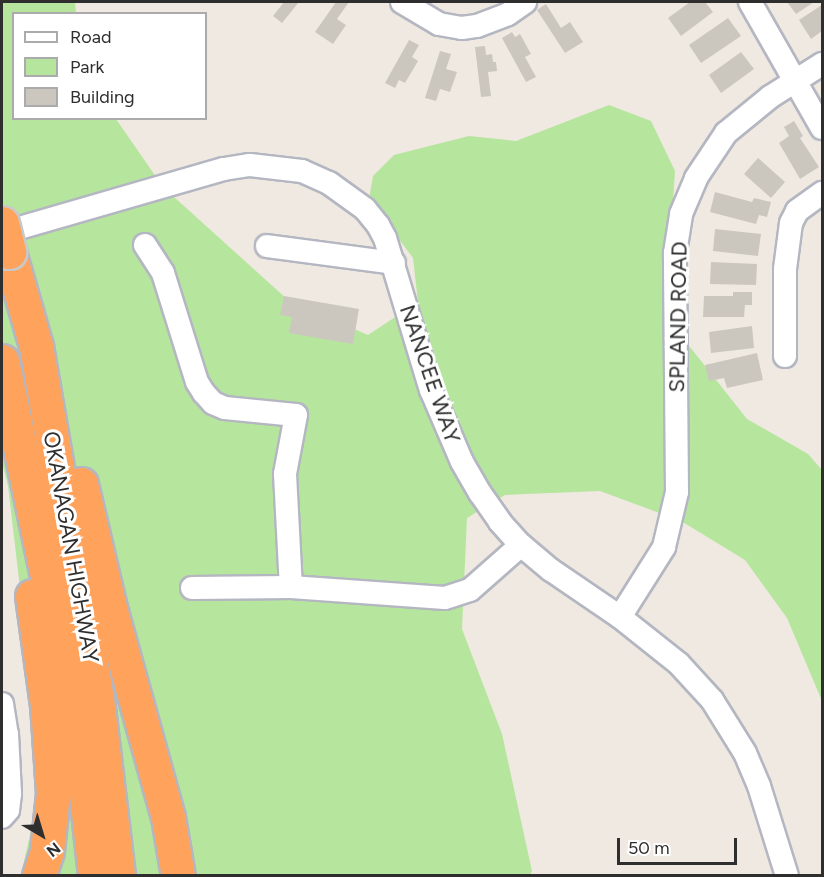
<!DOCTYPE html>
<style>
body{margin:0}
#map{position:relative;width:824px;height:877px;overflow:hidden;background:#efe9e1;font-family:Figtree,sans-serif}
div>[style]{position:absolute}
.green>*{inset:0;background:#b6e59e}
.building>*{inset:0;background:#cbc7bf}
.roads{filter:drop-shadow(2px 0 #b4b7c1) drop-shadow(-2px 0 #b4b7c1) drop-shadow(0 2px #b4b7c1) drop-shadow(0 -2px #b4b7c1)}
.minor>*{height:22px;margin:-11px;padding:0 11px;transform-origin:11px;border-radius:11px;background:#fff}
.highway>*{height:33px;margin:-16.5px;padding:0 16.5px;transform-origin:16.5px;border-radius:16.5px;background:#ffa35c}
.bridges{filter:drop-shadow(2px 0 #c9c9c9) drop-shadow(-2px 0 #c9c9c9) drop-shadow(0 2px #c9c9c9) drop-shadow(0 -2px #c9c9c9)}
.highway-bridge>*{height:33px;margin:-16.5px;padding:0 16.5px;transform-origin:16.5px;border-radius:16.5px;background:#ffa35c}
span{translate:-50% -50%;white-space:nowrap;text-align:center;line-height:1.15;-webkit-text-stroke:6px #fff;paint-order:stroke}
.street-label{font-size:22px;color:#2e2e2e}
.frame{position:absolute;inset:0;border:3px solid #2e2e2e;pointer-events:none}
.legend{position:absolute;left:12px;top:12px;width:195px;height:108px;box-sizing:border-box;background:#fff;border:2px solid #ababab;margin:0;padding:8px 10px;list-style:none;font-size:18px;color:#2e2e2e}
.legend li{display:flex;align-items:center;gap:12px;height:30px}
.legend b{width:30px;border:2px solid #ababab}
.north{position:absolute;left:12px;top:805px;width:60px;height:60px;-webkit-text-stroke:4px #fff;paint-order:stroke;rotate:142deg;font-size:16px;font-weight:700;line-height:24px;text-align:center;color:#2e2e2e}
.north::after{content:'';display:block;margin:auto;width:21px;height:27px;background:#2e2e2e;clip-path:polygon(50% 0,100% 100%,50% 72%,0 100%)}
.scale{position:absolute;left:617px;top:838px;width:120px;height:27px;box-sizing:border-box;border:3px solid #2e2e2e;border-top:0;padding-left:8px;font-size:18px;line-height:21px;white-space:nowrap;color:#2e2e2e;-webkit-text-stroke:4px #fff;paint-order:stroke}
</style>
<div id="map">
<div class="green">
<div style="clip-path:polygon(2px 2px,75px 2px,76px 13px,14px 14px,14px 118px,116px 119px,163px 187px,288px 300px,368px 335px,418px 302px,413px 258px,369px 199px,373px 176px,394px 155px,469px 136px,516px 141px,609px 105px,651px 121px,675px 171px,668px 276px,686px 342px,747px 419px,808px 454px,822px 470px,822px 701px,787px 618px,745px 560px,681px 521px,600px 491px,505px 495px,467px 518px,462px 629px,502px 734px,532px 871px,530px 875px,21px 875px,39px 795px,25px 630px,8px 486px,2px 462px)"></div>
</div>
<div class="building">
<div style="clip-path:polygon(284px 2px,299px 2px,282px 23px,273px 16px)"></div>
<div style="clip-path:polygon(336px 2px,349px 2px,337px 19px,346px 25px,333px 44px,315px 32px)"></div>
<div style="clip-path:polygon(690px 2px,705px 2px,713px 12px,681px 36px,668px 18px)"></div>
<div style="clip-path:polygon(787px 2px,814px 2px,796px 14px)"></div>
<div style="clip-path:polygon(546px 4px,561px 28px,570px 22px,583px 42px,565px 53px,537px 10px)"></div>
<div style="clip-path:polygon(822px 5px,822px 31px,811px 39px,799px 20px)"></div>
<div style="clip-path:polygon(728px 18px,741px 36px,701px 63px,689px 45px)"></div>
<div style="clip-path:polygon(512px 32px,515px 37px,520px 34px,531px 54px,525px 57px,536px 77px,526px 82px,502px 38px)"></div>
<div style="clip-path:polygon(409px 40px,419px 45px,412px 57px,418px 61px,405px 83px,399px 80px,395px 88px,385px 83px)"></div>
<div style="clip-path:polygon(485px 46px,486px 55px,492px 54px,493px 62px,496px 62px,497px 71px,488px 72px,491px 96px,481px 97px,475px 47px)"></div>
<div style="clip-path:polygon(440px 51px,451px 54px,446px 69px,457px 72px,450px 92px,440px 89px,436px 101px,425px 98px)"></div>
<div style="clip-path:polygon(741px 52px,754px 69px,721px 93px,709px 75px)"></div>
<div style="clip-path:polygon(794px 121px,803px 136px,800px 138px,819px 167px,800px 179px,779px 143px,789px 136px,784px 127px)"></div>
<div style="clip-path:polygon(758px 158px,785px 182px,771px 198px,744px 174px)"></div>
<div style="clip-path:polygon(715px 192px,752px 202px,754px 198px,771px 202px,767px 217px,759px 215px,756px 224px,710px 212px)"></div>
<div style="clip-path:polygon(715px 229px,761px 234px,758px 256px,713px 251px)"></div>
<div style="clip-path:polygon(711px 262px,757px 264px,756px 285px,710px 284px)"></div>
<div style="clip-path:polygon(733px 292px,752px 292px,752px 305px,745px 305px,744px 317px,703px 317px,704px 296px,733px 296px)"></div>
<div style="clip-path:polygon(284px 296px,359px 309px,353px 344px,289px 333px,292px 317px,280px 315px)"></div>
<div style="clip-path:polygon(752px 326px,754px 348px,711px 353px,709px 332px)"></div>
<div style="clip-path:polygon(757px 353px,763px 380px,727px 388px,724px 378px,709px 381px,705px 365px)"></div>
</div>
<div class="roads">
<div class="minor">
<div style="left:402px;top:2px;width:43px;rotate:30.7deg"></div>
<div style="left:439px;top:24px;width:23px;rotate:10deg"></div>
<div style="left:462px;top:28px;width:15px;rotate:-8deg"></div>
<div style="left:477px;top:26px;width:33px;rotate:-21deg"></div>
<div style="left:508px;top:14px;width:21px;rotate:-35deg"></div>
<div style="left:750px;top:2px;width:145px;rotate:60.3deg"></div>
<div style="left:2px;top:233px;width:231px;rotate:-16.1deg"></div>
<div style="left:224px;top:169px;width:26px;rotate:-9deg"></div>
<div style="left:250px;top:165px;width:52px;rotate:6.6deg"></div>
<div style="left:302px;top:171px;width:30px;rotate:24deg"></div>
<div style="left:329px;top:183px;width:44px;rotate:35.8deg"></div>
<div style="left:365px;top:209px;width:21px;rotate:51deg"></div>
<div style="left:378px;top:225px;width:15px;rotate:62deg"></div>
<div style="left:385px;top:238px;width:159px;rotate:73.2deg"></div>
<div style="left:431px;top:390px;width:78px;rotate:66.7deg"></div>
<div style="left:462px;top:462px;width:36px;rotate:60deg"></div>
<div style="left:480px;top:493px;width:35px;rotate:55deg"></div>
<div style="left:500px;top:522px;width:31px;rotate:48deg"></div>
<div style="left:521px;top:545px;width:39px;rotate:40deg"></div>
<div style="left:551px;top:570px;width:83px;rotate:34.3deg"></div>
<div style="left:620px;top:617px;width:75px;rotate:38.5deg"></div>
<div style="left:679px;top:664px;width:49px;rotate:47.5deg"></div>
<div style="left:712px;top:700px;width:62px;rotate:58.1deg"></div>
<div style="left:745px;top:753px;width:36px;rotate:67deg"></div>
<div style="left:759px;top:786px;width:94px;rotate:72.7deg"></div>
<div style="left:145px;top:245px;width:33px;rotate:57deg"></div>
<div style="left:163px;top:273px;width:114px;rotate:72.7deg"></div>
<div style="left:197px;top:382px;width:13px;rotate:58deg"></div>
<div style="left:204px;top:393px;width:13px;rotate:48deg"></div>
<div style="left:213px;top:403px;width:13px;rotate:23deg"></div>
<div style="left:225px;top:408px;width:71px;rotate:5.6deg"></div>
<div style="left:296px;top:415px;width:60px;rotate:100.6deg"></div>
<div style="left:285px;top:474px;width:113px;rotate:87deg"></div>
<div style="left:267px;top:246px;width:128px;rotate:7.6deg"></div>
<div style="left:785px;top:356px;width:87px;rotate:-90deg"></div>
<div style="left:785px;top:269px;width:46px;rotate:-82.6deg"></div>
<div style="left:791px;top:223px;width:13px;rotate:-63deg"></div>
<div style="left:797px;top:211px;width:31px;rotate:-36deg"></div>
<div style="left:192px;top:588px;width:99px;rotate:-0.6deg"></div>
<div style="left:291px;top:587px;width:154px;rotate:4.1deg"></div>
<div style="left:445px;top:598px;width:26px;rotate:-18deg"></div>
<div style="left:470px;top:590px;width:68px;rotate:-41.4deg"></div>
<div style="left:620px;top:617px;width:83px;rotate:-57.8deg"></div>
<div style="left:664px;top:547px;width:57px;rotate:-76.7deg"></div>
<div style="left:677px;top:492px;width:239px;rotate:-90.5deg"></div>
<div style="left:675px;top:253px;width:39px;rotate:-81deg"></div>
<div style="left:681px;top:214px;width:39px;rotate:-67deg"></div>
<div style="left:696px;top:178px;width:54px;rotate:-56.3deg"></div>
<div style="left:726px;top:133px;width:57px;rotate:-39.3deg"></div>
<div style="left:770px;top:97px;width:62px;rotate:-32.4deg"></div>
<div style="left:2px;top:704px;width:30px;rotate:81deg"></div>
<div style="left:7px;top:734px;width:60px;rotate:87.1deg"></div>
<div style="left:10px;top:794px;width:16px;rotate:97deg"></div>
<div style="left:8px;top:810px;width:9px;rotate:131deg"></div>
</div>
<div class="highway">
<div style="left:9px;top:252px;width:98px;rotate:74deg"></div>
<div style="left:36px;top:346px;width:358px;rotate:80.2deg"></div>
<div style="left:97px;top:699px;width:178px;rotate:83.2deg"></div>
<div style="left:2px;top:361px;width:303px;rotate:78.2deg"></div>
<div style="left:64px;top:658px;width:102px;rotate:79.8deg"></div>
<div style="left:82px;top:758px;width:119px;rotate:83.7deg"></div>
<div style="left:81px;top:484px;width:127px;rotate:76.8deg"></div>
<div style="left:110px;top:608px;width:217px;rotate:74.5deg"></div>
<div style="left:168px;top:817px;width:60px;rotate:80.4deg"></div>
<div style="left:32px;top:596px;width:110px;rotate:82.2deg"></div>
<div style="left:47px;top:705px;width:88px;rotate:86.1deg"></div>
<div style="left:53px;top:793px;width:58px;rotate:95.9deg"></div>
<div style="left:47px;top:851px;width:26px;rotate:108deg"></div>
</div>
</div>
<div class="bridges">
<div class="highway-bridge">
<div style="left:2px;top:223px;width:30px;rotate:76deg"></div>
</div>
</div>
<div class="street-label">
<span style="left:678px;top:317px;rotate:-89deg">SPLAND ROAD</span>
<span style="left:430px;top:374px;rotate:71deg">NANCEE WAY</span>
<span style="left:71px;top:547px;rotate:80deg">OKANAGAN HIGHWAY</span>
</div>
<div class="frame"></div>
<ul class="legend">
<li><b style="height:8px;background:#fff"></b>Road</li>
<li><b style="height:16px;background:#b6e59e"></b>Park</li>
<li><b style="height:16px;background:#cbc7bf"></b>Building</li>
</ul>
<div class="north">N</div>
<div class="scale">50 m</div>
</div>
